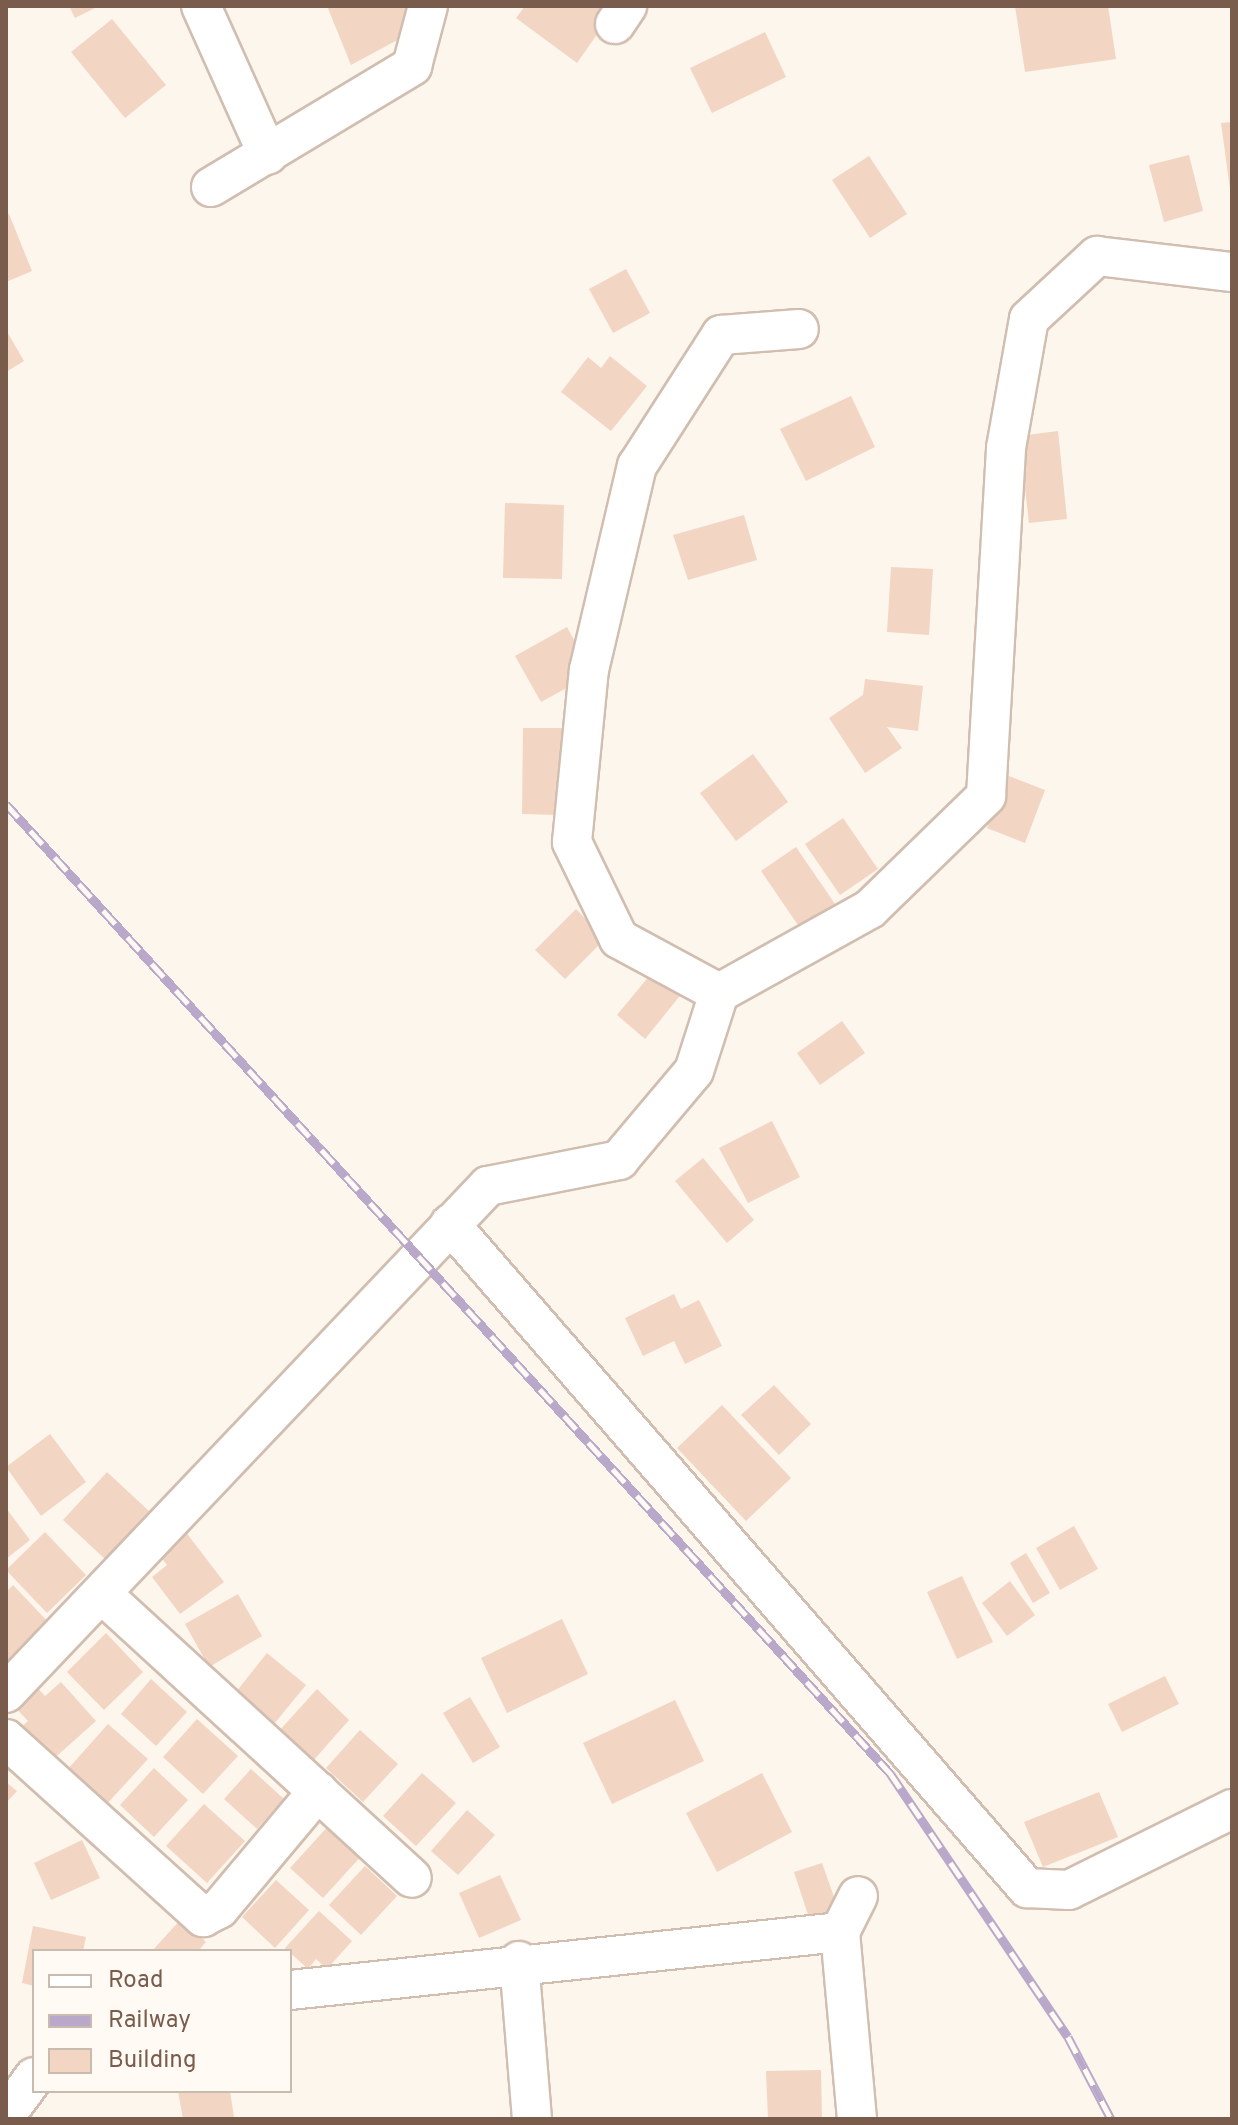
<!DOCTYPE html>
<style>
body{margin:0}
#map{position:relative;width:1238px;height:2125px;overflow:hidden;background:#fdf6ec;font-family:Overpass,sans-serif}
div>[style]{position:absolute}
.building>*{inset:0;background:#f3d5c3}
.roads{filter:drop-shadow(2px 0 #d1beb0) drop-shadow(-2px 0 #d1beb0) drop-shadow(0 2px #d1beb0) drop-shadow(0 -2px #d1beb0)}
.street>*{height:38px;margin:-19px;padding:0 19px;transform-origin:19px;border-radius:19px;background:#fff}
.rail>*{height:9px;margin-top:-4.5px;transform-origin:0;background:repeating-linear-gradient(90deg,#fffaf3 0 18px,#b9a8c9 0 36px);box-sizing:border-box;border-block:2px solid #b9a8c9}
span{translate:-50% -50%;white-space:nowrap;text-align:center;line-height:1.15;-webkit-text-stroke:7px #fffaf3;paint-order:stroke}
.frame{position:absolute;inset:0;border:8px solid #7a5c4d;pointer-events:none}
.legend{position:absolute;left:32px;top:1949px;width:260px;height:144px;box-sizing:border-box;background:#fffaf3;border:2px solid #cabbb1;margin:0;padding:10px 14px;list-style:none;font-size:24px;color:#7a5c4d}
.legend li{display:flex;align-items:center;gap:16px;height:40px}
.legend b{width:40px;border:2px solid #cabbb1}
</style>
<div id="map">
<div class="building">
<div style="clip-path:polygon(69px 6px,99px 6px,75px 18px)"></div>
<div style="clip-path:polygon(327px 6px,404px 6px,416px 30px,351px 65px)"></div>
<div style="clip-path:polygon(525px 6px,597px 6px,610px 16px,577px 63px,516px 18px)"></div>
<div style="clip-path:polygon(1015px 6px,1108px 6px,1116px 59px,1025px 72px)"></div>
<div style="clip-path:polygon(112px 19px,166px 85px,125px 118px,71px 52px)"></div>
<div style="clip-path:polygon(765px 32px,786px 77px,712px 113px,690px 68px)"></div>
<div style="clip-path:polygon(1232px 122px,1232px 189px,1230px 189px,1221px 123px)"></div>
<div style="clip-path:polygon(1189px 155px,1203px 211px,1164px 222px,1149px 165px)"></div>
<div style="clip-path:polygon(869px 156px,907px 214px,870px 238px,832px 180px)"></div>
<div style="clip-path:polygon(9px 214px,32px 271px,6px 282px,6px 215px)"></div>
<div style="clip-path:polygon(626px 269px,650px 313px,613px 333px,589px 289px)"></div>
<div style="clip-path:polygon(6px 330px,24px 361px,6px 372px)"></div>
<div style="clip-path:polygon(610px 356px,647px 386px,611px 431px,561px 392px,588px 357px,601px 368px)"></div>
<div style="clip-path:polygon(851px 396px,875px 447px,806px 481px,780px 429px)"></div>
<div style="clip-path:polygon(1058px 431px,1067px 519px,1029px 523px,1019px 436px)"></div>
<div style="clip-path:polygon(505px 503px,564px 505px,562px 579px,503px 578px)"></div>
<div style="clip-path:polygon(744px 515px,757px 560px,688px 580px,673px 535px)"></div>
<div style="clip-path:polygon(891px 567px,933px 569px,929px 635px,887px 632px)"></div>
<div style="clip-path:polygon(567px 627px,586px 662px,568px 673px,574px 684px,541px 702px,515px 656px)"></div>
<div style="clip-path:polygon(865px 679px,923px 686px,918px 731px,887px 727px,902px 748px,865px 773px,829px 718px,863px 695px)"></div>
<div style="clip-path:polygon(523px 728px,571px 728px,570px 770px,558px 770px,557px 815px,522px 814px)"></div>
<div style="clip-path:polygon(753px 754px,788px 802px,736px 841px,700px 793px)"></div>
<div style="clip-path:polygon(1006px 775px,1045px 790px,1025px 843px,987px 828px)"></div>
<div style="clip-path:polygon(843px 818px,878px 869px,840px 895px,805px 844px)"></div>
<div style="clip-path:polygon(796px 847px,835px 904px,800px 928px,761px 871px)"></div>
<div style="clip-path:polygon(576px 909px,605px 939px,565px 979px,535px 950px)"></div>
<div style="clip-path:polygon(655px 969px,683px 992px,645px 1039px,617px 1015px)"></div>
<div style="clip-path:polygon(842px 1021px,865px 1053px,820px 1085px,797px 1053px)"></div>
<div style="clip-path:polygon(772px 1121px,800px 1177px,748px 1203px,719px 1148px)"></div>
<div style="clip-path:polygon(703px 1158px,754px 1220px,727px 1243px,675px 1181px)"></div>
<div style="clip-path:polygon(674px 1294px,681px 1309px,699px 1300px,722px 1346px,685px 1364px,674px 1341px,643px 1356px,625px 1318px)"></div>
<div style="clip-path:polygon(774px 1385px,811px 1424px,779px 1455px,741px 1415px)"></div>
<div style="clip-path:polygon(722px 1405px,791px 1478px,746px 1521px,677px 1448px)"></div>
<div style="clip-path:polygon(50px 1434px,86px 1482px,41px 1516px,6px 1467px)"></div>
<div style="clip-path:polygon(107px 1472px,149px 1511px,105px 1559px,63px 1520px)"></div>
<div style="clip-path:polygon(6px 1508px,30px 1540px,6px 1559px)"></div>
<div style="clip-path:polygon(1074px 1526px,1098px 1569px,1060px 1590px,1036px 1548px)"></div>
<div style="clip-path:polygon(185px 1531px,224px 1582px,180px 1614px,152px 1577px,167px 1565px,157px 1552px)"></div>
<div style="clip-path:polygon(45px 1532px,86px 1575px,47px 1613px,6px 1570px)"></div>
<div style="clip-path:polygon(1026px 1553px,1050px 1593px,1033px 1603px,1010px 1563px)"></div>
<div style="clip-path:polygon(962px 1576px,993px 1642px,957px 1659px,927px 1592px)"></div>
<div style="clip-path:polygon(1010px 1581px,1035px 1615px,1007px 1636px,982px 1603px)"></div>
<div style="clip-path:polygon(13px 1585px,51px 1625px,6px 1669px,6px 1592px)"></div>
<div style="clip-path:polygon(238px 1594px,262px 1636px,209px 1667px,185px 1624px)"></div>
<div style="clip-path:polygon(562px 1619px,588px 1674px,507px 1713px,481px 1658px)"></div>
<div style="clip-path:polygon(106px 1633px,143px 1672px,104px 1710px,67px 1672px)"></div>
<div style="clip-path:polygon(267px 1653px,306px 1685px,274px 1724px,236px 1692px)"></div>
<div style="clip-path:polygon(1165px 1676px,1179px 1704px,1122px 1732px,1108px 1704px)"></div>
<div style="clip-path:polygon(151px 1679px,187px 1712px,156px 1746px,121px 1714px)"></div>
<div style="clip-path:polygon(61px 1682px,96px 1721px,49px 1763px,19px 1729px,28px 1721px,13px 1705px,35px 1685px,45px 1696px)"></div>
<div style="clip-path:polygon(317px 1689px,349px 1720px,313px 1761px,279px 1731px)"></div>
<div style="clip-path:polygon(470px 1697px,500px 1747px,473px 1763px,443px 1713px)"></div>
<div style="clip-path:polygon(675px 1700px,704px 1761px,612px 1804px,583px 1743px)"></div>
<div style="clip-path:polygon(197px 1719px,238px 1756px,203px 1794px,163px 1757px)"></div>
<div style="clip-path:polygon(108px 1724px,148px 1759px,106px 1805px,67px 1770px)"></div>
<div style="clip-path:polygon(360px 1730px,398px 1764px,363px 1802px,326px 1768px)"></div>
<div style="clip-path:polygon(154px 1768px,188px 1800px,154px 1837px,120px 1805px)"></div>
<div style="clip-path:polygon(251px 1769px,284px 1799px,257px 1829px,224px 1799px)"></div>
<div style="clip-path:polygon(422px 1773px,456px 1803px,416px 1846px,383px 1816px)"></div>
<div style="clip-path:polygon(762px 1773px,792px 1832px,717px 1872px,686px 1813px)"></div>
<div style="clip-path:polygon(6px 1782px,17px 1791px,6px 1803px)"></div>
<div style="clip-path:polygon(1099px 1792px,1118px 1837px,1043px 1867px,1024px 1822px)"></div>
<div style="clip-path:polygon(204px 1804px,245px 1841px,207px 1883px,166px 1846px)"></div>
<div style="clip-path:polygon(467px 1810px,495px 1835px,458px 1875px,431px 1851px)"></div>
<div style="clip-path:polygon(331px 1823px,364px 1853px,323px 1898px,290px 1868px)"></div>
<div style="clip-path:polygon(82px 1840px,100px 1878px,51px 1900px,34px 1863px)"></div>
<div style="clip-path:polygon(822px 1863px,839px 1911px,810px 1921px,794px 1872px)"></div>
<div style="clip-path:polygon(365px 1866px,397px 1896px,361px 1935px,329px 1905px)"></div>
<div style="clip-path:polygon(500px 1875px,521px 1920px,479px 1938px,459px 1893px)"></div>
<div style="clip-path:polygon(276px 1880px,309px 1910px,275px 1948px,242px 1917px)"></div>
<div style="clip-path:polygon(319px 1911px,352px 1941px,327px 1969px,316px 1959px,308px 1969px,285px 1948px)"></div>
<div style="clip-path:polygon(181px 1919px,206px 1942px,198px 1951px,152px 1951px)"></div>
<div style="clip-path:polygon(33px 1926px,86px 1937px,83px 1951px,34px 1951px,34px 1986px,22px 1983px)"></div>
<div style="clip-path:polygon(821px 2070px,822px 2119px,768px 2119px,766px 2071px)"></div>
<div style="clip-path:polygon(178px 2091px,230px 2091px,234px 2117px,183px 2119px)"></div>
</div>
<div class="roads">
<div class="street">
<div style="left:201px;top:6px;width:163px;rotate:65.8deg"></div>
<div style="left:615px;top:24px;width:22px;rotate:-56deg"></div>
<div style="left:211px;top:187px;width:235px;rotate:-31deg"></div>
<div style="left:412px;top:66px;width:62px;rotate:-75.1deg"></div>
<div style="left:719px;top:993px;width:114px;rotate:-151.6deg"></div>
<div style="left:619px;top:939px;width:108px;rotate:-115.9deg"></div>
<div style="left:572px;top:842px;width:173px;rotate:-84.4deg"></div>
<div style="left:589px;top:670px;width:210px;rotate:-76.8deg"></div>
<div style="left:637px;top:466px;width:156px;rotate:-57.3deg"></div>
<div style="left:721px;top:335px;width:78px;rotate:-4.4deg"></div>
<div style="left:450px;top:1224px;width:880px;rotate:49.01deg"></div>
<div style="left:1027px;top:1888px;width:42px;rotate:2.7deg"></div>
<div style="left:1069px;top:1890px;width:182px;rotate:-26.4deg"></div>
<div style="left:102px;top:1594px;width:420px;rotate:42.5deg"></div>
<div style="left:6px;top:1693px;width:700px;rotate:-46.45deg"></div>
<div style="left:488px;top:1186px;width:134px;rotate:-11.2deg"></div>
<div style="left:619px;top:1160px;width:116px;rotate:-49.9deg"></div>
<div style="left:694px;top:1071px;width:82px;rotate:-72.2deg"></div>
<div style="left:719px;top:993px;width:173px;rotate:-29.1deg"></div>
<div style="left:870px;top:909px;width:162px;rotate:-44.2deg"></div>
<div style="left:986px;top:796px;width:349px;rotate:-86.7deg"></div>
<div style="left:1006px;top:448px;width:131px;rotate:-79.9deg"></div>
<div style="left:1029px;top:319px;width:93px;rotate:-42.8deg"></div>
<div style="left:1097px;top:256px;width:136px;rotate:6.8deg"></div>
<div style="left:6px;top:1739px;width:266px;rotate:42.1deg"></div>
<div style="left:203px;top:1917px;width:18px;rotate:-27deg"></div>
<div style="left:219px;top:1909px;width:154px;rotate:-50deg"></div>
<div style="left:519px;top:1961px;width:159px;rotate:85.3deg"></div>
<div style="left:290px;top:1990px;width:553px;rotate:-6.02deg"></div>
<div style="left:6px;top:2115px;width:47px;rotate:-53.6deg"></div>
<div style="left:857px;top:2119px;width:188px;rotate:-95.2deg"></div>
<div style="left:840px;top:1932px;width:40px;rotate:-63.4deg"></div>
</div>
</div>
<div class="rail">
<div style="left:6px;top:804px;width:1312px;rotate:47.63deg"></div>
<div style="left:890px;top:1773px;width:318px;rotate:56deg"></div>
<div style="left:1068px;top:2037px;width:93px;rotate:62.3deg"></div>
</div>
<div class="frame"></div>
<ul class="legend">
<li><b style="height:10px;background:#fff"></b>Road</li>
<li><b style="height:10px;background:#b9a8c9"></b>Railway</li>
<li><b style="height:22px;background:#f3d5c3"></b>Building</li>
</ul>
</div>
